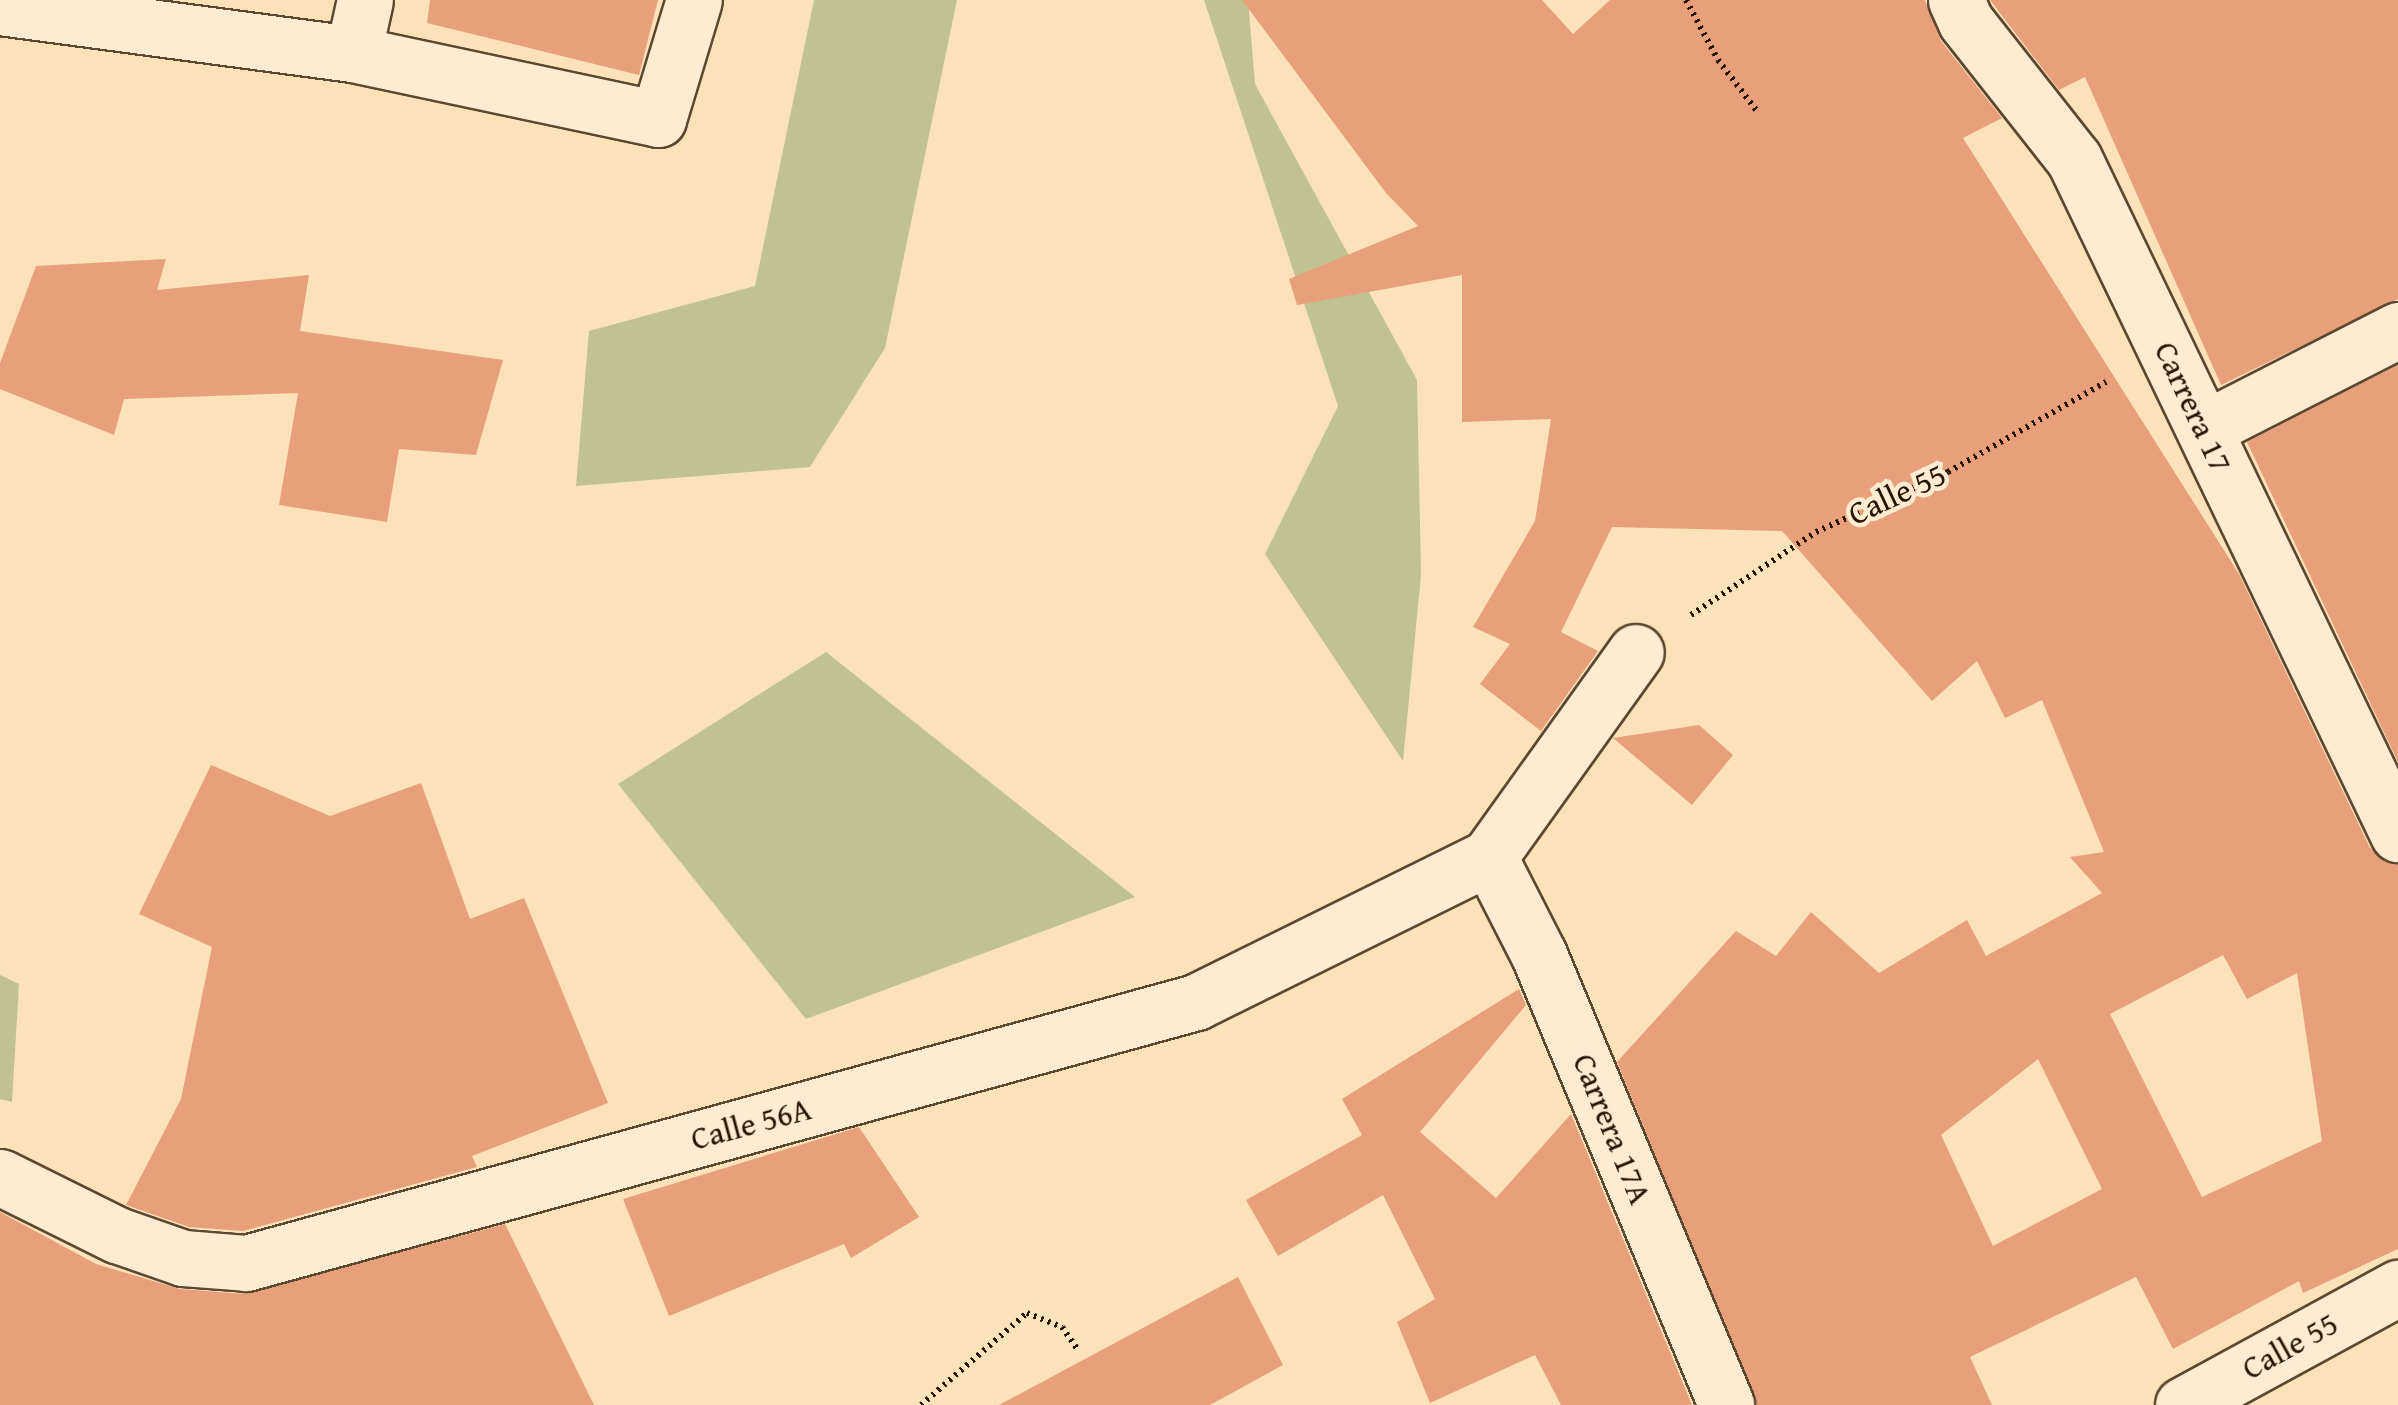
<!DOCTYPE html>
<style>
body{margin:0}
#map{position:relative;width:2398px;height:1405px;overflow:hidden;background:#fce2b9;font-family:"Gentium Book Plus",serif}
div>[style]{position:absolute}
.green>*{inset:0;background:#c0c38f}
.building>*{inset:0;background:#e7a079}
.path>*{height:6px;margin-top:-3px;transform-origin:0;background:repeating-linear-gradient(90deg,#271303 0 2.5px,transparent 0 7.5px)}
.roads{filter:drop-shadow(2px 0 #5c4730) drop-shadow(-2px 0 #5c4730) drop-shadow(0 2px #5c4730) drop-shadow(0 -2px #5c4730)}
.minor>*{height:55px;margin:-27.5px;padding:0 27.5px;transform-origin:27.5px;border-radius:27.5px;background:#fdecd2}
span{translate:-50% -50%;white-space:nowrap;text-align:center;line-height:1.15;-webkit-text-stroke:9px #fdecd2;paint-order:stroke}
.street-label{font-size:32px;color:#271303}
</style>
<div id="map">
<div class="green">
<div style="clip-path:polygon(814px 0,957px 0,885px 348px,810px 467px,576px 486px,589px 331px,755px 286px)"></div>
<div style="clip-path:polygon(1204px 0,1248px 0,1255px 84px,1417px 380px,1421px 575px,1403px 761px,1265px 554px,1338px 406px)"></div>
<div style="clip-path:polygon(826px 652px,1135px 897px,806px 1019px,618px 784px)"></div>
<div style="clip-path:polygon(0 975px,19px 984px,12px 1102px,0 1099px)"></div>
</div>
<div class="building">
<div style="clip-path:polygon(430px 0,658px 0,639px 75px,427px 23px)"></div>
<div style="clip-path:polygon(evenodd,1242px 0,1542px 0,1573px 34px,1610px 0,1925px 0,1941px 41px,2002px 118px,1963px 138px,2239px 574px,2370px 848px,2398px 865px,2398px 1249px,2303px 1293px,2299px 1281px,2173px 1349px,2136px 1277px,1970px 1357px,1992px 1405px,1757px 1405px,1617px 1062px,1736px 931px,1776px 956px,1811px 912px,1879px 973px,1967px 920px,1986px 956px,2102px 893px,2070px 857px,2104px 852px,2042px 700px,2005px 718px,1977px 661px,1932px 701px,1782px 531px,1612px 527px,1561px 632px,1598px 651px,1541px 731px,1480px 684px,1510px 644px,1473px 627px,1535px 521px,1551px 419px,1462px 422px,1462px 275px,1297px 305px,1289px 279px,1418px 226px,1386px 193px,1242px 0,2223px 955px,2247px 999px,2297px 973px,2322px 1141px,2202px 1197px,2110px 1014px,2223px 955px,1242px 0,2038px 1059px,2102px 1189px,1993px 1246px,1941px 1135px,2038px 1059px)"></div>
<div style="clip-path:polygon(1990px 0,2398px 0,2398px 299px,2221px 385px,2085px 77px,2059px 90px)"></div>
<div style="clip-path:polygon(166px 259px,157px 290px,309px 275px,300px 331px,503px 360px,476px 455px,399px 449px,387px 522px,279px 505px,298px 393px,124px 399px,114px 435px,0 389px,0 363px,36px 266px)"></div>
<div style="clip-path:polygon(2398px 365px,2398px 762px,2247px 442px)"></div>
<div style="clip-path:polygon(1699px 725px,1733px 755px,1692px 805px,1613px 738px)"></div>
<div style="clip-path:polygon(211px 765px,330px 816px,421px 783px,470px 919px,524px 898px,608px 1103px,472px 1156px,477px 1167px,243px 1231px,189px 1227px,126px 1205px,181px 1099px,212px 947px,139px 914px)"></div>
<div style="clip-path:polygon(1519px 989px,1526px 1005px,1420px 1132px,1496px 1198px,1571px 1114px,1692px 1405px,1561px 1405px,1535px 1355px,1430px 1403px,1397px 1322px,1435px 1299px,1383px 1195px,1278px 1256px,1246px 1200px,1362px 1135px,1342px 1099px)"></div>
<div style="clip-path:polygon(859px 1127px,919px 1217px,851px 1258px,844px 1244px,669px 1316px,623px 1199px)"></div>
<div style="clip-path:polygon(0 1212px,96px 1264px,180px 1289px,244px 1294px,505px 1224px,594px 1405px,0 1405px)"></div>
<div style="clip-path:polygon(1238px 1277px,1283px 1365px,1210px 1405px,999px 1405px)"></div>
</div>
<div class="path">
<div style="left:1686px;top:0;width:68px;rotate:61.9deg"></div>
<div style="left:1718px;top:60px;width:64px;rotate:52.6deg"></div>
<div style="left:1691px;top:615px;width:150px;rotate:-33.6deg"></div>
<div style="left:1816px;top:532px;width:145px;rotate:-24.4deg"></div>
<div style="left:1948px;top:472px;width:182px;rotate:-29.7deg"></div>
<div style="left:921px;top:1405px;width:140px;rotate:-41deg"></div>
<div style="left:1027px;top:1313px;width:38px;rotate:22deg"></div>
<div style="left:1062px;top:1327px;width:28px;rotate:55deg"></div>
</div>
<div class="roads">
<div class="minor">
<div style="left:1956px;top:0;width:24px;rotate:66deg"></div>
<div style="left:1966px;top:22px;width:174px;rotate:51.8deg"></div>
<div style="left:2074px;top:159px;width:749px;rotate:64.36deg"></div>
<div style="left:0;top:7px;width:356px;rotate:7.6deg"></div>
<div style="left:353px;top:54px;width:312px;rotate:12deg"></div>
<div style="left:658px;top:119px;width:124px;rotate:-73.2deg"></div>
<div style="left:353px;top:54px;width:55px;rotate:-77.5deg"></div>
<div style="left:2204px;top:429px;width:218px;rotate:-27deg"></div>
<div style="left:1489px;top:857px;width:110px;rotate:63deg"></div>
<div style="left:1539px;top:955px;width:487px;rotate:67.4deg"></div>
<div style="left:0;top:1177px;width:131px;rotate:26.4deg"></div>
<div style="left:117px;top:1235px;width:70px;rotate:19.2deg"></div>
<div style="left:183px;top:1258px;width:63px;rotate:4.5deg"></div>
<div style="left:246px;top:1263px;width:985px;rotate:-15.36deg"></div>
<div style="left:1196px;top:1002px;width:327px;rotate:-26.3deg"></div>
<div style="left:1489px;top:857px;width:252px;rotate:-54.4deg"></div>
<div style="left:2183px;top:1405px;width:245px;rotate:-28.6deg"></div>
</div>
</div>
<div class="street-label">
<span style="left:2193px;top:407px;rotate:65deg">Carrera 17</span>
<span style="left:1897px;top:494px;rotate:-25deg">Calle 55</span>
<span style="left:751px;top:1124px;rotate:-15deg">Calle 56A</span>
<span style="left:1612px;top:1129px;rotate:68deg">Carrera 17A</span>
<span style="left:2290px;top:1346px;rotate:-29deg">Calle 55</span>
</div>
</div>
